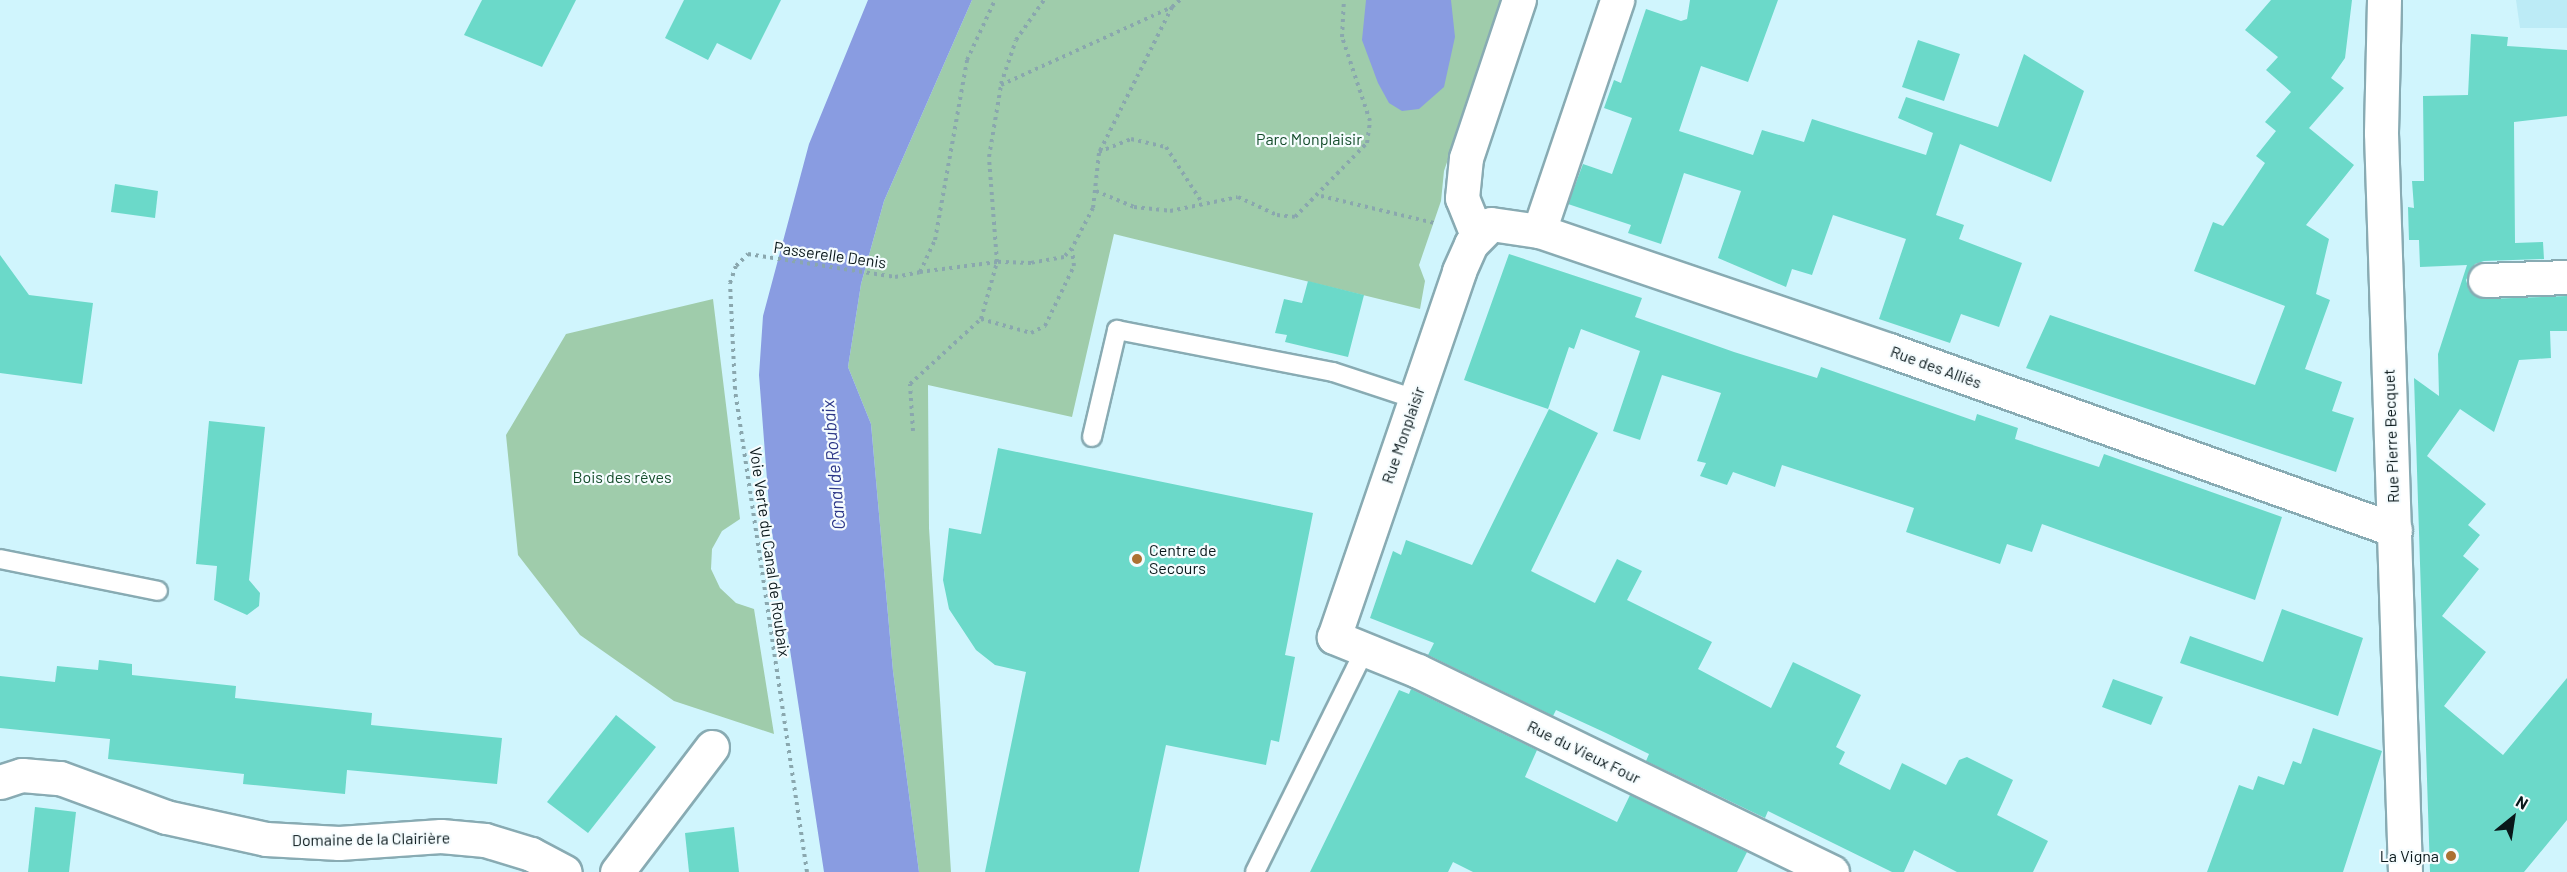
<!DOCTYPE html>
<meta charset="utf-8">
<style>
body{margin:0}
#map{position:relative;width:2567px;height:872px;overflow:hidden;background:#d0f5fd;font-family:Barlow,sans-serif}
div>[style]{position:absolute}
.built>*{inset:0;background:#bcebf6}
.green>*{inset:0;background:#9fccab}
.water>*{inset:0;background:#899ce1}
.building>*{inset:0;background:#6bd9c9}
.path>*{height:4px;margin-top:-2px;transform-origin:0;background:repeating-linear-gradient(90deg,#8aa7ae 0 3px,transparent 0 7.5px)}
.roads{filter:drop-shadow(2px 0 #88abb3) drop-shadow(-2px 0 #88abb3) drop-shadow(0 2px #88abb3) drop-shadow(0 -2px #88abb3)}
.lane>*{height:18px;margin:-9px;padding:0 9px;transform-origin:9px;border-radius:9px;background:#fff}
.street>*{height:33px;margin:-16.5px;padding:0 16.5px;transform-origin:16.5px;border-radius:16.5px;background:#fff}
.dots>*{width:16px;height:16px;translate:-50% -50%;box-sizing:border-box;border:3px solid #f5fcfe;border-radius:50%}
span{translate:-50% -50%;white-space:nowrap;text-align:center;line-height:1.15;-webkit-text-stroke:4.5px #f5fcfe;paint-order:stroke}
.park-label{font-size:16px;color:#154d2c}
.street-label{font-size:16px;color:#09171a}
.poi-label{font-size:16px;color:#09171a}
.left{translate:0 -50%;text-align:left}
.right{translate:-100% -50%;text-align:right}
.water-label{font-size:18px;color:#2c3788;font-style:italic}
.north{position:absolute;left:2483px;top:788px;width:60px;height:60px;-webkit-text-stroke:4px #f5fcfe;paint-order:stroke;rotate:30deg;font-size:16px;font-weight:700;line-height:24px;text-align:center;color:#09171a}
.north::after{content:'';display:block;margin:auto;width:21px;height:27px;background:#09171a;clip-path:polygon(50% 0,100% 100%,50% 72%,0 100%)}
</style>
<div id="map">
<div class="built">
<div style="clip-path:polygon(2516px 0,2567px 0,2567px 28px,2520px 28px)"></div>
</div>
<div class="green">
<div style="clip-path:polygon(972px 0,1502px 0,1444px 171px,1441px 201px,1419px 265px,1425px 281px,1420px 309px,1114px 234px,1072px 417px,928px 385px,929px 528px,951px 872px,919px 872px,893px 671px,871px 424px,848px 367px,861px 284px,884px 201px)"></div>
<div style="clip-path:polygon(713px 299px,740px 519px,722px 531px,712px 549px,711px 569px,720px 588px,736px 603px,754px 609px,774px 734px,674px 701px,580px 635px,518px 555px,506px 435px,566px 334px)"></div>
</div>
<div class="water">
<div style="clip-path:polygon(868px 0,972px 0,884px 201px,861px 284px,848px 367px,871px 424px,893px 671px,919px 872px,824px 872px,770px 519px,759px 375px,763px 316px,809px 144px)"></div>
<div style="clip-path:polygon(1366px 0,1451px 0,1455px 37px,1444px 87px,1419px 109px,1402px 111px,1389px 103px,1378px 83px,1362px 40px)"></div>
</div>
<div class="building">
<div style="clip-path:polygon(482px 0,576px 0,542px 67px,464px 35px)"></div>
<div style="clip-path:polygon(684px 0,781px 0,751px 60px,717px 43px,708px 60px,665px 38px)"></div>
<div style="clip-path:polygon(1690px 0,1778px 0,1748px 82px,1701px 66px,1679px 131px,1753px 155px,1762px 130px,1804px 142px,1812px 119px,1926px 155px,1933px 133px,1898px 118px,1906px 97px,1998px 127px,2024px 54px,2084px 91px,2051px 182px,1960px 144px,1936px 215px,1964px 225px,1959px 239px,2022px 263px,1999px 327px,1961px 314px,1950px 343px,1879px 319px,1906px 239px,1833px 215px,1812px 275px,1792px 269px,1786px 287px,1718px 258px,1741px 191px,1684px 173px,1661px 244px,1628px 233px,1631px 225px,1568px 204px,1583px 164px,1612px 174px,1632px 118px,1604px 108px,1614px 80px,1621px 83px,1646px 9px,1681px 21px,1687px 19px)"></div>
<div style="clip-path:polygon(2271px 0,2352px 0,2345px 58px,2331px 78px,2344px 88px,2309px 128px,2354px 165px,2306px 225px,2329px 239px,2316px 294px,2330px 300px,2305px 369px,2342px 382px,2332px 411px,2354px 418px,2336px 472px,2026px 368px,2050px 315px,2255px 385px,2285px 306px,2194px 271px,2213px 222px,2223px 226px,2265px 163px,2256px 156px,2276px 131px,2265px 122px,2291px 92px,2266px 70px,2278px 57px,2245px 30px)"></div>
<div style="clip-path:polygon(2471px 34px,2508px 37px,2507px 46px,2567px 50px,2567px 116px,2514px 122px,2515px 243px,2543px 242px,2544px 259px,2484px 261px,2475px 264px,2466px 280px,2469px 290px,2485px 299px,2567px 296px,2567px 331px,2550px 331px,2551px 358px,2519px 360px,2494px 432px,2460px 409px,2427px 456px,2486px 504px,2468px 525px,2480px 535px,2463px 556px,2479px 569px,2442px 616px,2486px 652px,2444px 706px,2503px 755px,2567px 678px,2567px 820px,2524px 872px,2430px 872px,2414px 378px,2439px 396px,2438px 354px,2467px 265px,2420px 267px,2419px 240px,2409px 240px,2408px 207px,2414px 208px,2412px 181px,2424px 181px,2423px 96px,2468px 95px)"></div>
<div style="clip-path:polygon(1918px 40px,1960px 54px,1944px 101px,1902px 87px)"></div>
<div style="clip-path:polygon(115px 184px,158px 191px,155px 218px,111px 212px)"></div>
<div style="clip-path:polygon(1509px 254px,1642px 298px,1635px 317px,1734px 352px,1817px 378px,1821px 367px,1975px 421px,1977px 414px,2018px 428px,2015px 439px,2099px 467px,2104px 454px,2282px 517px,2255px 600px,2042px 524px,2032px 552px,2007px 544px,2000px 564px,1906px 532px,1914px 508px,1782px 465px,1775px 487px,1733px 472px,1727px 485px,1700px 476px,1706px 463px,1697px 461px,1721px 393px,1662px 375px,1640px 440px,1613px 431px,1640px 351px,1581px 329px,1574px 349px,1569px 347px,1548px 409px,1464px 380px)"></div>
<div style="clip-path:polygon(0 255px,29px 295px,93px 303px,82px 384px,0 373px)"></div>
<div style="clip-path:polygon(1308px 281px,1364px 295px,1348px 357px,1285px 342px,1287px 335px,1275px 333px,1284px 299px,1302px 303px)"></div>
<div style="clip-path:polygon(1549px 409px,1598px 433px,1531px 571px,1595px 603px,1617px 559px,1642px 571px,1627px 600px,1712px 642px,1698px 669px,1771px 708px,1793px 662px,1861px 695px,1836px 747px,1845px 752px,1839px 764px,1890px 790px,1902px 763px,1946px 785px,1959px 760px,1967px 757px,2013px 780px,1997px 815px,2048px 841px,2033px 872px,1957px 872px,1914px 850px,1904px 872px,1892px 872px,1768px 811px,1765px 818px,1646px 761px,1649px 754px,1606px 733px,1556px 710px,1553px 716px,1428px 655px,1434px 643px,1370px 618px,1393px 551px,1401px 555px,1406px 540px,1472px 565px)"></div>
<div style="clip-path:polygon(209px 421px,265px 427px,249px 580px,260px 593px,259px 606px,247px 615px,214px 600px,217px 566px,196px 564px)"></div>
<div style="clip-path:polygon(998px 448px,1313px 513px,1285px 655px,1295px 657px,1279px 742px,1271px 740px,1266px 765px,1166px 745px,1139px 872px,985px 872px,1026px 672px,995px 665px,976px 650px,949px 609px,943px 580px,949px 528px,981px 534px)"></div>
<div style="clip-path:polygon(2282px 609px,2363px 638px,2338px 716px,2180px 663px,2190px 636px,2263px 662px)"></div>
<div style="clip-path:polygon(99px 660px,132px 664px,132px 675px,236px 686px,235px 698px,372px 713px,371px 725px,502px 738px,497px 784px,347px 770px,345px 794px,243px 784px,244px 774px,108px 759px,110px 739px,0 728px,0 676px,55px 682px,57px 666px,98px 670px)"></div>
<div style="clip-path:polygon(2113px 679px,2163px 697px,2151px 725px,2102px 707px)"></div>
<div style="clip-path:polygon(1411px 689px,1537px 750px,1525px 777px,1617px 822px,1630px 795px,1747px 852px,1737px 872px,1473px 872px,1453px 862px,1448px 872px,1310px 872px,1399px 690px,1409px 694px)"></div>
<div style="clip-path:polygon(616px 715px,656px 747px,588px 833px,547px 802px)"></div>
<div style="clip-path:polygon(2313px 728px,2382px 751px,2343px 872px,2207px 872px,2239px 785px,2253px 790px,2258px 776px,2284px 785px,2293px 761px,2301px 764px)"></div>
<div style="clip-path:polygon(35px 807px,76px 812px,69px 872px,28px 872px)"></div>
<div style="clip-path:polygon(734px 827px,739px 872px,689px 872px,685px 833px)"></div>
</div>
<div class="path">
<div style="left:1172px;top:7px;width:11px;rotate:-41deg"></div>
<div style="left:1001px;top:84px;width:46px;rotate:-71.2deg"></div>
<div style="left:1016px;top:40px;width:49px;rotate:-55deg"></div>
<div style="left:1099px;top:152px;width:35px;rotate:-22deg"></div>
<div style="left:1131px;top:139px;width:36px;rotate:13deg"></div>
<div style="left:1166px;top:147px;width:64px;rotate:57.1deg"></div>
<div style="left:1096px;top:191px;width:41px;rotate:22.8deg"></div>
<div style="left:1134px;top:207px;width:36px;rotate:6deg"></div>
<div style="left:1170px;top:211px;width:69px;rotate:-11.6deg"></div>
<div style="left:1238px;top:197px;width:43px;rotate:24.8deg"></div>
<div style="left:1277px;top:215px;width:18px;rotate:6deg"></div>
<div style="left:1295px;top:217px;width:103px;rotate:-45.8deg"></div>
<div style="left:1367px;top:143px;width:22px;rotate:-82deg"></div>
<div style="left:1370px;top:121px;width:89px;rotate:-108.4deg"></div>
<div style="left:1342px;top:37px;width:37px;rotate:-87deg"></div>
<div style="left:1321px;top:196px;width:116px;rotate:13.4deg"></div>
<div style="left:981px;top:319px;width:52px;rotate:15.6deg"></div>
<div style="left:1031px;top:333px;width:16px;rotate:-27deg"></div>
<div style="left:1045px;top:326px;width:67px;rotate:-64.2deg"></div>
<div style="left:1074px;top:266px;width:17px;rotate:-97deg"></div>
<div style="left:913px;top:431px;width:47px;rotate:-93.7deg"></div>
<div style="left:910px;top:384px;width:96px;rotate:-42.5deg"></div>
<div style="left:981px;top:319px;width:59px;rotate:-74.3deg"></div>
<div style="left:997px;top:262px;width:105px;rotate:-94.4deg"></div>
<div style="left:989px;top:157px;width:73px;rotate:-80.5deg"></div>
<div style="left:1001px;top:85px;width:188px;rotate:-24.5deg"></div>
<div style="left:1172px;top:7px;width:163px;rotate:116.6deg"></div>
<div style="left:1099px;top:153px;width:55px;rotate:96.2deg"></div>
<div style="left:1093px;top:208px;width:45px;rotate:117.7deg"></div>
<div style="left:1072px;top:248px;width:12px;rotate:132deg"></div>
<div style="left:1064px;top:257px;width:34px;rotate:170deg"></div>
<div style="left:1031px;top:263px;width:34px;rotate:-178deg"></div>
<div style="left:997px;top:262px;width:78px;rotate:172.6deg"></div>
<div style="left:807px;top:872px;width:488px;rotate:-98.5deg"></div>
<div style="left:735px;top:389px;width:106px;rotate:-92.7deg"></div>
<div style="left:730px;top:283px;width:18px;rotate:-71deg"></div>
<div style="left:736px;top:266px;width:17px;rotate:-45deg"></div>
<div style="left:748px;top:254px;width:149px;rotate:8.9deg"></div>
<div style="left:895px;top:277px;width:25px;rotate:-11deg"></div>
<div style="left:920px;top:272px;width:35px;rotate:-65deg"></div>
<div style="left:935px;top:240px;width:183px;rotate:-79.9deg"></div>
<div style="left:967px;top:60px;width:66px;rotate:-65deg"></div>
</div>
<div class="roads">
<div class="lane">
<div style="left:1092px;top:437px;width:110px;rotate:-76.8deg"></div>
<div style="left:1117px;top:330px;width:220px;rotate:11deg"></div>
<div style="left:1333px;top:372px;width:86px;rotate:18.2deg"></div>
<div style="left:0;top:559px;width:161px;rotate:11.4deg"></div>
<div style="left:1255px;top:872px;width:249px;rotate:-63.7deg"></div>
</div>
<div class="street">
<div style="left:2384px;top:0;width:133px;rotate:91.3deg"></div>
<div style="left:2381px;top:133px;width:739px;rotate:88.14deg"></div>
<div style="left:1539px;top:231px;width:244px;rotate:-71.3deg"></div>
<div style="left:1477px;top:235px;width:40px;rotate:-112deg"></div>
<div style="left:1462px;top:198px;width:40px;rotate:-84.3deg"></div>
<div style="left:1466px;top:158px;width:167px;rotate:-71.5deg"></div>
<div style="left:2485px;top:280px;width:82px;rotate:-2.1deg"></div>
<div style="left:0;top:782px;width:23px;rotate:-18deg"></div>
<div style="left:22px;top:775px;width:38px;rotate:5deg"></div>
<div style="left:60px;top:778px;width:113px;rotate:20.2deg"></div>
<div style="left:166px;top:817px;width:102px;rotate:12.4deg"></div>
<div style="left:266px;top:839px;width:73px;rotate:3.1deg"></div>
<div style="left:339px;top:843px;width:102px;rotate:-3.9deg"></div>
<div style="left:441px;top:836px;width:44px;rotate:5.2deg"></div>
<div style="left:485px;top:840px;width:48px;rotate:16.9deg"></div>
<div style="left:531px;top:854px;width:38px;rotate:28deg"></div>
<div style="left:617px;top:872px;width:157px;rotate:-52.8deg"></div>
<div style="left:1832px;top:872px;width:460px;rotate:-154.1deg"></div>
<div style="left:1418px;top:671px;width:91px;rotate:-158deg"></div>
<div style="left:1334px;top:637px;width:387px;rotate:-71.1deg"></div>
<div style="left:1459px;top:271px;width:30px;rotate:-66deg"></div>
<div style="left:1471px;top:244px;width:28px;rotate:-45deg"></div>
<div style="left:1491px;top:224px;width:49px;rotate:8.3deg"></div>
<div style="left:1539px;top:231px;width:370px;rotate:18.8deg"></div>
<div style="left:1889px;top:350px;width:537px;rotate:19.58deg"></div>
</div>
</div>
<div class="dots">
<div style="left:1137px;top:559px;background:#ac7132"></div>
<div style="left:2451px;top:856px;background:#ac7132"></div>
</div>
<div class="park-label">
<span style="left:1309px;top:139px">Parc Monplaisir</span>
<span style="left:622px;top:477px">Bois des rêves</span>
</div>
<div class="street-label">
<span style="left:830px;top:255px;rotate:8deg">Passerelle Denis</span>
<span style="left:1936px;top:367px;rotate:20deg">Rue des Alliés</span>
<span style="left:1403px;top:435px;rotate:-71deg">Rue Monplaisir</span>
<span style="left:2391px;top:436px;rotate:-92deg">Rue Pierre Becquet</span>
<span style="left:770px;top:552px;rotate:82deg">Voie Verte du Canal de Roubaix</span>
<span style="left:1584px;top:752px;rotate:26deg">Rue du Vieux Four</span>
<span style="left:371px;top:839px;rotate:-1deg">Domaine de la Clairière</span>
</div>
<div class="poi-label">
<span class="left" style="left:1149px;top:559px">Centre de<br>Secours</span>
<span class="right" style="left:2439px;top:856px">La Vigna</span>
</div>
<div class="water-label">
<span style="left:833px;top:465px;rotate:-95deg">Canal de Roubaix</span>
</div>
<div class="north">N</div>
</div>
